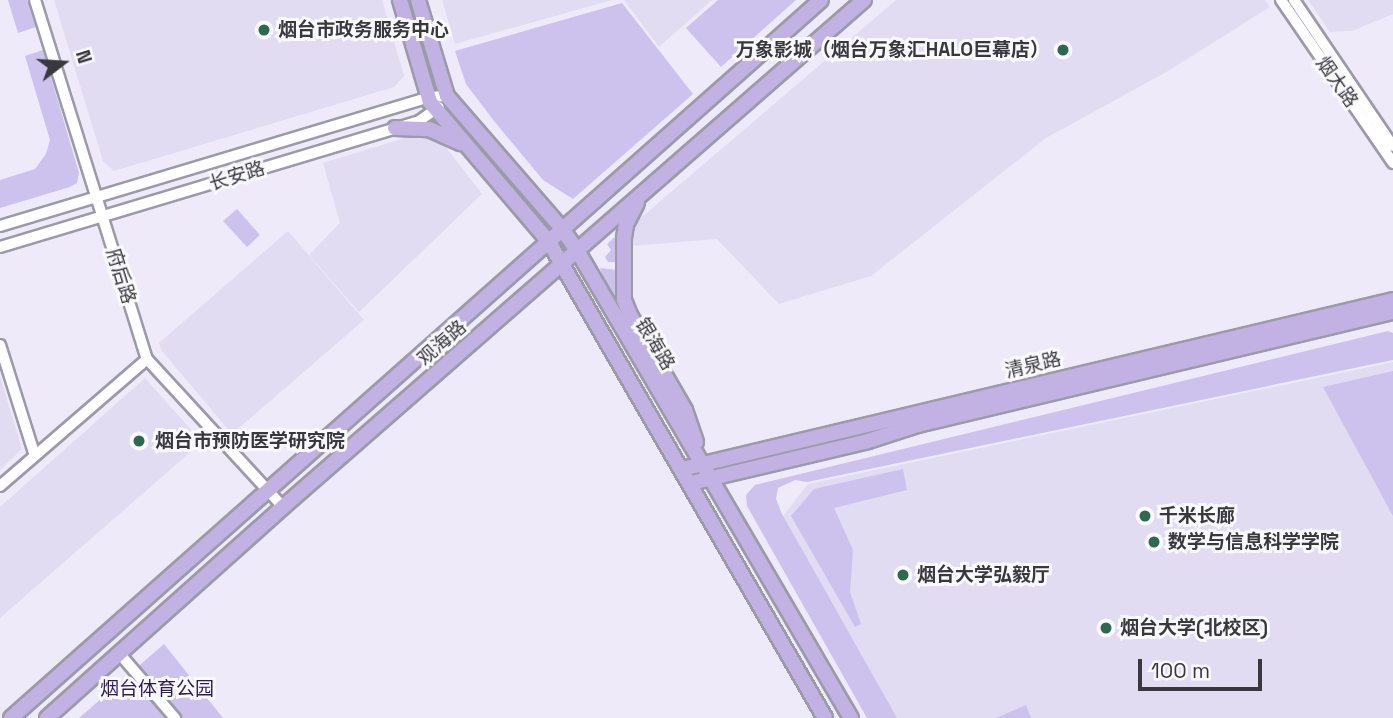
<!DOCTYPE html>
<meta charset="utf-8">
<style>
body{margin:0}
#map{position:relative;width:1393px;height:718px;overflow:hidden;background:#eeeafa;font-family:"Space Grotesk","Noto Sans SC",sans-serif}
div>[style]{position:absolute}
.built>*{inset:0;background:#e1dcf1}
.green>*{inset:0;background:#cdc1ed}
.roads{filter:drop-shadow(2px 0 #9d9aa8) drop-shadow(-2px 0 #9d9aa8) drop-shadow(0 2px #9d9aa8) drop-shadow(0 -2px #9d9aa8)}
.minor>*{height:10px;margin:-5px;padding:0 5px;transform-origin:5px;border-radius:5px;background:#fff}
.major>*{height:14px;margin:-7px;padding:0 7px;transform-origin:7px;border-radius:7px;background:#c1b2e3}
.dots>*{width:19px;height:19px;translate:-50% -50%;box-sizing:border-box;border:4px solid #fafafd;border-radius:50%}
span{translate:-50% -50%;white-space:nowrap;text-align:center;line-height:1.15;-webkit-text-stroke:6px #fafafd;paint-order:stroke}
.poi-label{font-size:19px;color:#39383e;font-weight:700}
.left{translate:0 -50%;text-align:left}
.right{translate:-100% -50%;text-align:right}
.street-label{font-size:19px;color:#39383e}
.park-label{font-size:19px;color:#301b53}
.north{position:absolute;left:28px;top:28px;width:70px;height:70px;-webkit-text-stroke:5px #fafafd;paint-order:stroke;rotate:73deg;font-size:19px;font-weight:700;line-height:28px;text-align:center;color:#39383e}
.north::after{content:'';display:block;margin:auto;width:24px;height:32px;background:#39383e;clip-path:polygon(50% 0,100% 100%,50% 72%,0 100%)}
.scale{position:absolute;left:1138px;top:659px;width:124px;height:32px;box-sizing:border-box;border:4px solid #39383e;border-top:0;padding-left:9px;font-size:21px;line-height:24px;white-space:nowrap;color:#39383e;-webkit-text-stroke:5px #fafafd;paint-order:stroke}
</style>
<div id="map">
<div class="built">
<div style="clip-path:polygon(54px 0,382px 0,404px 76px,394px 87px,114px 171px,103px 161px)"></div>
<div style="clip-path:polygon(442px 0,612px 0,455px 44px)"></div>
<div style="clip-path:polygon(624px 0,712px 0,659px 47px)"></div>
<div style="clip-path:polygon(896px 0,1265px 0,1270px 7px,1168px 71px,1046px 138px,871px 276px,779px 304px,717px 239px,631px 246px,637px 221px)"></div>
<div style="clip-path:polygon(1308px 0,1393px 0,1393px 14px,1352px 31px,1330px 32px)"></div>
<div style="clip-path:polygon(421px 136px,445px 146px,482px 194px,359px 312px,309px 255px,340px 223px,323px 163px,405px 138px)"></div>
<div style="clip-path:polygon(288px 231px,364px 320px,232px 434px,162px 351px,159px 343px)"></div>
<div style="clip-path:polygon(1393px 362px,1393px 718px,871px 718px,766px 538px,808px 484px)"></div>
<div style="clip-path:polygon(0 376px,22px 449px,0 470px)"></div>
<div style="clip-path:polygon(145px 378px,202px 442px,0 618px,0 507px)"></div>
</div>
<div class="green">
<div style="clip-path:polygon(8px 0,27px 0,36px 27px,18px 33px)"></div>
<div style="clip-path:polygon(718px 0,796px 0,721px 67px,686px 28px)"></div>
<div style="clip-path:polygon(622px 3px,693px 94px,573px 199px,543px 180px,494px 121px,466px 84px,455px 51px)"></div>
<div style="clip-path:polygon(43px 50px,79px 173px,77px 183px,70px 187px,0 208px,0 180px,35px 169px,46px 154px,50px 140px,25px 56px)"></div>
<div style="clip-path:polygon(237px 209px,260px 235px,247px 247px,223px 221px)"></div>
<div style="clip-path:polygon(618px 234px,619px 262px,608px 262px,605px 257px,611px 250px,607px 244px)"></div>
<div style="clip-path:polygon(600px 268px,617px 270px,620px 295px,677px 408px,604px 280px)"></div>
<div style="clip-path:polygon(1388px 331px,1393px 333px,1393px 360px,807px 482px,795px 480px,778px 488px,776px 499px,782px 514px,897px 718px,867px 718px,747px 506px,746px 495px,755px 485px)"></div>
<div style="clip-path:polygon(1393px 371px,1393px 516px,1323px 387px)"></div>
<div style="clip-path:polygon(903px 469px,907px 490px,834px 508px,853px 550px,850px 592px,861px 624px,855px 627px,791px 516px,814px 489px)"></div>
<div style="clip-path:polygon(164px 644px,223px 718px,79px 718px)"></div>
<div style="clip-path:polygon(1026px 705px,1031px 718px,996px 718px)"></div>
</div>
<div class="roads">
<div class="minor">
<div style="left:35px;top:0;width:376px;rotate:72.7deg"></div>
<div style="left:147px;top:359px;width:201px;rotate:47.4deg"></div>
<div style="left:1281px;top:0;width:198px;rotate:55.5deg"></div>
<div style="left:1294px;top:0;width:176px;rotate:55.9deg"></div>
<div style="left:0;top:226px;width:448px;rotate:-16.7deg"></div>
<div style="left:429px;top:97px;width:18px;rotate:-3deg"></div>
<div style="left:0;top:247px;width:438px;rotate:-16.7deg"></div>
<div style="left:419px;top:121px;width:24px;rotate:-35deg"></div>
<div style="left:0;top:345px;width:116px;rotate:72.5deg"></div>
<div style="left:0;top:486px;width:194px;rotate:-40.8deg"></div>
<div style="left:119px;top:653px;width:86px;rotate:49.3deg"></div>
</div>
<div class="major">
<div style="left:400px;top:0;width:106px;rotate:73.6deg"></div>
<div style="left:430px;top:102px;width:184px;rotate:49.6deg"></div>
<div style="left:549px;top:242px;width:550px;rotate:59.89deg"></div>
<div style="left:418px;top:0;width:100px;rotate:73.2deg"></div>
<div style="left:447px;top:96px;width:177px;rotate:49.1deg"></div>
<div style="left:563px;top:230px;width:27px;rotate:56deg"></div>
<div style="left:578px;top:252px;width:540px;rotate:59.64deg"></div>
<div style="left:395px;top:128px;width:34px;rotate:2deg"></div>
<div style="left:429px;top:129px;width:35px;rotate:24deg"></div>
<div style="left:637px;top:203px;width:25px;rotate:117deg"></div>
<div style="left:626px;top:225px;width:13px;rotate:99deg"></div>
<div style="left:624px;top:238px;width:62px;rotate:90deg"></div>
<div style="left:624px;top:300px;width:16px;rotate:68deg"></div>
<div style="left:630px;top:315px;width:110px;rotate:59.9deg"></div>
<div style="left:685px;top:410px;width:34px;rotate:71deg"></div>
<div style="left:682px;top:469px;width:731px;rotate:-13.37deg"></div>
<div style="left:691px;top:483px;width:182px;rotate:-13.3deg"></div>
<div style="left:868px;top:441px;width:52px;rotate:-17.7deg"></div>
<div style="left:918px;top:425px;width:488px;rotate:-13.4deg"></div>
<div style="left:11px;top:718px;width:1082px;rotate:-41.55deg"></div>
<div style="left:47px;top:718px;width:317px;rotate:-41.8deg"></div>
<div style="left:283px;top:507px;width:771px;rotate:-41.11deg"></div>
</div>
</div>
<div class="dots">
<div style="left:264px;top:30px;background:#2e6852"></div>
<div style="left:1063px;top:50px;background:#2e6852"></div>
<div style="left:139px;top:441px;background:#2e6852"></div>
<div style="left:1145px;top:516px;background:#2e6852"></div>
<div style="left:1154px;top:542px;background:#2e6852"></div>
<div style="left:903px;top:575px;background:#2e6852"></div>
<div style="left:1106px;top:628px;background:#2e6852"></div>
</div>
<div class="poi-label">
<span class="left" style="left:278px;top:30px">烟台市政务服务中心</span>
<span class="right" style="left:1049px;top:50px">万象影城（烟台万象汇HALO巨幕店）</span>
<span class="left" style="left:155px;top:441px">烟台市预防医学研究院</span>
<span class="left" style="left:1159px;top:516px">千米长廊</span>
<span class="left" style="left:1168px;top:542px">数学与信息科学学院</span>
<span class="left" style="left:917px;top:575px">烟台大学弘毅厅</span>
<span class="left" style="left:1120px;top:628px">烟台大学(北校区)</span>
</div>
<div class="street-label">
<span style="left:1337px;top:82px;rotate:55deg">烟大路</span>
<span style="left:237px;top:176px;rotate:-17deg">长安路</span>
<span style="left:121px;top:276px;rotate:73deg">府后路</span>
<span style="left:442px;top:343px;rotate:-41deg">观海路</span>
<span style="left:655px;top:344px;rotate:59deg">银海路</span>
<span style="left:1033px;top:365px;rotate:-13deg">清泉路</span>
</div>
<div class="park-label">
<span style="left:157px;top:689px">烟台体育公园</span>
</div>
<div class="north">N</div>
<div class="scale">100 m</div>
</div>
